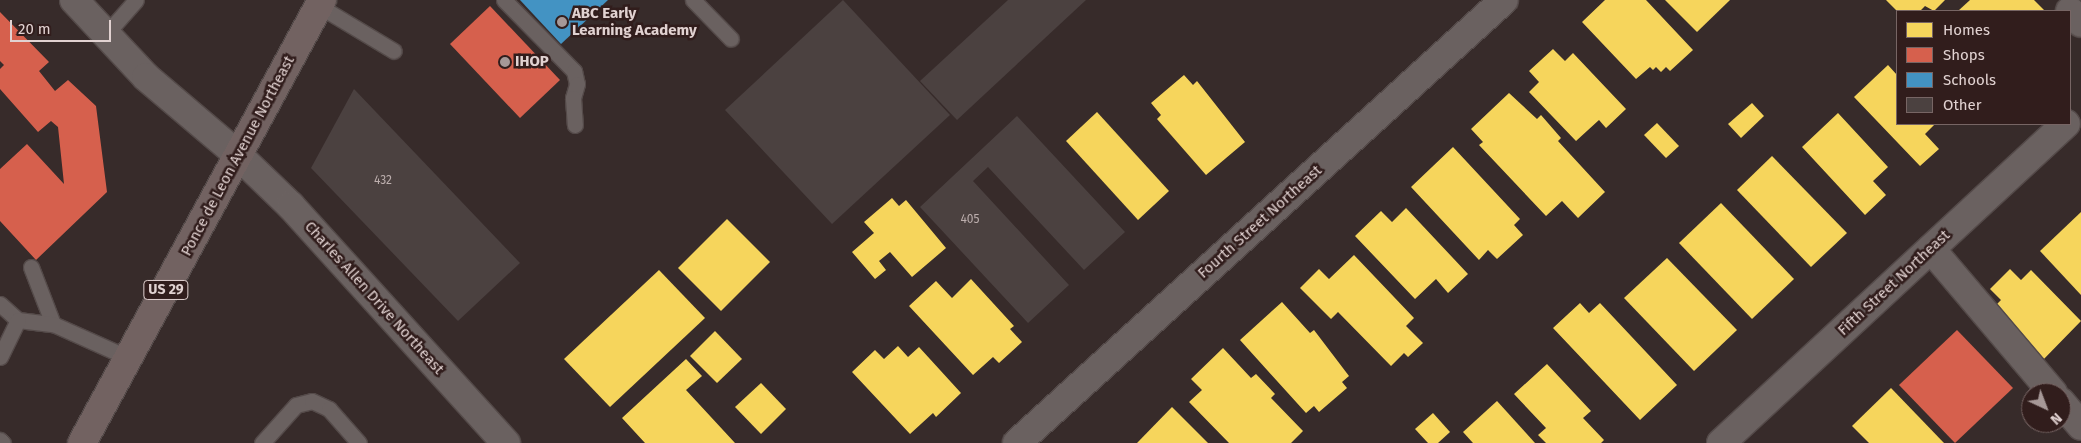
<!DOCTYPE html>
<style>
body{margin:0}
#map{position:relative;width:2081px;height:443px;overflow:hidden;background:#372b2a;font-family:"Fira Sans",sans-serif}
div>[style]{position:absolute}
.homes>*{inset:0;background:#f6d55c}
.shops>*{inset:0;background:#d6604d}
.schools>*{inset:0;background:#4393c3}
.building>*{inset:0;background:#4b4140}
.roads{filter:drop-shadow(1px 0 #544a49) drop-shadow(-1px 0 #544a49) drop-shadow(0 1px #544a49) drop-shadow(0 -1px #544a49)}
.lane>*{height:15px;margin:-7.5px;padding:0 7.5px;transform-origin:7.5px;border-radius:7.5px;background:#6a6160}
.street>*{height:28px;margin:-14px;padding:0 14px;transform-origin:14px;border-radius:14px;background:#6a6160}
.secondary>*{height:28px;margin:-14px;padding:0 14px;transform-origin:14px;border-radius:14px;background:#6a6160}
.highway>*{height:28px;margin:-14px;padding:0 14px;transform-origin:14px;border-radius:14px;background:#726261}
.dots>*{width:14px;height:14px;translate:-50% -50%;box-sizing:border-box;border:2px solid #311d1c;border-radius:50%}
span{translate:-50% -50%;white-space:nowrap;text-align:center;line-height:1.15;-webkit-text-stroke:5px #311d1c;paint-order:stroke}
.number-label{font-size:12px;color:#bcaead}
.number-label span{-webkit-text-stroke-width:0}
.shield-label span{padding:1px 4px;background:#311d1c;border:1px solid;border-radius:4px;-webkit-text-stroke-width:0}
.shield-label{font-size:14px;color:#e1d2d1;font-weight:700}
.poi-label{font-size:15px;color:#e1d2d1;font-weight:700}
.left{translate:0 -50%;text-align:left}
.street-label{font-size:15px;color:#e1d2d1}
.legend{position:absolute;left:1896px;top:10px;width:175px;height:115px;box-sizing:border-box;background:#311d1c;border:1px solid #776564;margin:0;padding:6px 9px;list-style:none;font-size:15px;color:#e1d2d1}
.legend li{display:flex;align-items:center;gap:10px;height:25px}
.legend b{width:25px;border:1px solid #776564}
.north{position:absolute;left:2021px;top:383px;width:50px;height:50px;box-sizing:border-box;background:#311d1c;border:1px solid #776564;border-radius:50%;rotate:137deg;font-size:14px;font-weight:700;line-height:20px;text-align:center;color:#e1d2d1}
.north::after{content:'';display:block;margin:auto;width:18px;height:22px;background:#a69897;clip-path:polygon(50% 0,100% 100%,50% 72%,0 100%)}
.scale{position:absolute;left:10px;top:20px;width:101px;height:22px;box-sizing:border-box;border:2px solid #e1d2d1;border-top:0;padding-left:6px;font-size:15px;line-height:18px;white-space:nowrap;color:#e1d2d1;-webkit-text-stroke:4px #311d1c;paint-order:stroke}
</style>
<div id="map">
<div class="homes">
<div style="clip-path:polygon(1605px 0,1646px 0,1693px 50px,1670px 71px,1666px 67px,1661px 72px,1656px 67px,1653px 70px,1650px 67px,1636px 79px,1582px 22px)"></div>
<div style="clip-path:polygon(1665px 0,1730px 0,1697px 32px)"></div>
<div style="clip-path:polygon(1886px 0,1945px 0,1934px 11px,1925px 6px,1920px 11px,1897px 11px)"></div>
<div style="clip-path:polygon(1970px 0,2034px 0,2045px 11px,1958px 11px)"></div>
<div style="clip-path:polygon(1553px 49px,1565px 61px,1573px 53px,1626px 109px,1606px 128px,1599px 120px,1576px 141px,1529px 92px,1539px 82px,1529px 71px)"></div>
<div style="clip-path:polygon(1888px 65px,1897px 75px,1897px 124px,1935px 124px,1925px 134px,1939px 149px,1920px 166px,1854px 97px)"></div>
<div style="clip-path:polygon(1184px 75px,1193px 85px,1197px 81px,1245px 142px,1206px 175px,1157px 119px,1161px 115px,1151px 103px)"></div>
<div style="clip-path:polygon(1509px 93px,1537px 119px,1541px 115px,1561px 138px,1558px 141px,1605px 192px,1578px 218px,1562px 201px,1546px 216px,1479px 145px,1483px 142px,1471px 129px)"></div>
<div style="clip-path:polygon(1752px 103px,1764px 116px,1741px 138px,1728px 124px)"></div>
<div style="clip-path:polygon(1097px 112px,1169px 191px,1138px 220px,1066px 141px)"></div>
<div style="clip-path:polygon(1838px 113px,1888px 167px,1873px 181px,1886px 195px,1865px 215px,1802px 147px)"></div>
<div style="clip-path:polygon(1657px 123px,1679px 146px,1666px 158px,1644px 135px)"></div>
<div style="clip-path:polygon(1453px 147px,1520px 219px,1514px 225px,1523px 235px,1497px 259px,1488px 250px,1479px 260px,1411px 187px)"></div>
<div style="clip-path:polygon(1772px 156px,1847px 233px,1811px 267px,1737px 190px)"></div>
<div style="clip-path:polygon(892px 198px,899px 206px,906px 200px,946px 248px,912px 277px,890px 252px,879px 261px,886px 270px,875px 279px,852px 252px,874px 233px,864px 222px)"></div>
<div style="clip-path:polygon(1721px 203px,1794px 279px,1752px 319px,1679px 243px)"></div>
<div style="clip-path:polygon(1406px 208px,1468px 274px,1448px 293px,1436px 279px,1415px 299px,1355px 236px,1381px 211px,1392px 222px)"></div>
<div style="clip-path:polygon(2081px 212px,2081px 295px,2040px 251px)"></div>
<div style="clip-path:polygon(727px 219px,770px 262px,721px 311px,678px 268px)"></div>
<div style="clip-path:polygon(1354px 255px,1414px 318px,1406px 326px,1423px 343px,1408px 357px,1404px 353px,1391px 366px,1338px 312px,1331px 319px,1300px 288px,1319px 269px,1329px 279px)"></div>
<div style="clip-path:polygon(1667px 258px,1737px 330px,1694px 371px,1624px 298px)"></div>
<div style="clip-path:polygon(2010px 269px,2021px 280px,2031px 270px,2081px 321px,2041px 362px,1991px 310px,2001px 300px,1990px 289px)"></div>
<div style="clip-path:polygon(659px 270px,705px 318px,610px 407px,564px 359px)"></div>
<div style="clip-path:polygon(971px 279px,1014px 326px,1010px 329px,1022px 342px,999px 363px,993px 357px,973px 375px,909px 306px,936px 281px,952px 298px)"></div>
<div style="clip-path:polygon(1282px 302px,1310px 333px,1314px 330px,1349px 376px,1342px 382px,1347px 388px,1319px 412px,1314px 406px,1306px 413px,1240px 340px)"></div>
<div style="clip-path:polygon(1580px 303px,1589px 313px,1600px 303px,1677px 385px,1640px 420px,1553px 328px)"></div>
<div style="clip-path:polygon(715px 331px,742px 359px,717px 383px,690px 356px)"></div>
<div style="clip-path:polygon(898px 346px,908px 357px,919px 347px,961px 393px,936px 417px,933px 413px,910px 434px,852px 372px,875px 350px,884px 359px)"></div>
<div style="clip-path:polygon(1223px 348px,1251px 378px,1256px 374px,1275px 394px,1271px 398px,1303px 431px,1291px 443px,1229px 443px,1189px 402px,1202px 390px,1191px 379px)"></div>
<div style="clip-path:polygon(686px 359px,702px 376px,686px 390px,735px 443px,645px 443px,622px 418px)"></div>
<div style="clip-path:polygon(1547px 364px,1591px 411px,1583px 418px,1604px 440px,1601px 443px,1546px 443px,1538px 435px,1546px 428px,1514px 394px)"></div>
<div style="clip-path:polygon(761px 383px,786px 409px,761px 434px,735px 407px)"></div>
<div style="clip-path:polygon(1891px 388px,1944px 443px,1869px 443px,1852px 426px)"></div>
<div style="clip-path:polygon(1497px 401px,1535px 443px,1473px 443px,1463px 432px)"></div>
<div style="clip-path:polygon(1172px 407px,1208px 443px,1137px 443px)"></div>
<div style="clip-path:polygon(1433px 413px,1450px 432px,1438px 443px,1428px 443px,1415px 429px)"></div>
</div>
<div class="shops">
<div style="clip-path:polygon(490px 6px,560px 80px,520px 118px,450px 44px)"></div>
<div style="clip-path:polygon(0 12px,49px 62px,39px 71px,55px 91px,68px 80px,96px 106px,107px 192px,36px 260px,0 221px,0 169px,27px 144px,64px 184px,58px 127px,51px 121px,38px 132px,0 89px,0 69px,4px 65px,0 61px)"></div>
<div style="clip-path:polygon(1957px 330px,2013px 388px,1955px 443px,1899px 385px)"></div>
</div>
<div class="schools">
<div style="clip-path:polygon(520px 0,608px 0,561px 44px)"></div>
</div>
<div class="building">
<div style="clip-path:polygon(843px 0,950px 115px,832px 224px,725px 110px)"></div>
<div style="clip-path:polygon(1008px 0,1086px 0,957px 120px,920px 81px)"></div>
<div style="clip-path:polygon(354px 89px,520px 263px,458px 321px,311px 168px)"></div>
<div style="clip-path:polygon(1017px 116px,1125px 232px,1084px 270px,988px 167px,973px 181px,1069px 285px,1028px 323px,920px 207px)"></div>
</div>
<div class="roads">
<div class="lane">
<div style="left:504px;top:0;width:100px;rotate:45.4deg"></div>
<div style="left:574px;top:71px;width:13px;rotate:77deg"></div>
<div style="left:577px;top:84px;width:15px;rotate:106deg"></div>
<div style="left:573px;top:98px;width:27px;rotate:86deg"></div>
<div style="left:693px;top:0;width:54px;rotate:45.7deg"></div>
<div style="left:319px;top:6px;width:87px;rotate:31deg"></div>
<div style="left:106px;top:34px;width:45px;rotate:-48.6deg"></div>
<div style="left:31px;top:267px;width:61px;rotate:68.9deg"></div>
<div style="left:53px;top:324px;width:83px;rotate:24.1deg"></div>
<div style="left:0;top:304px;width:24px;rotate:42deg"></div>
<div style="left:18px;top:320px;width:35px;rotate:7deg"></div>
<div style="left:0;top:357px;width:41px;rotate:-64.1deg"></div>
<div style="left:0;top:440px;width:4px;rotate:45deg"></div>
<div style="left:262px;top:443px;width:51px;rotate:-48.2deg"></div>
<div style="left:296px;top:405px;width:16px;rotate:-14deg"></div>
<div style="left:312px;top:401px;width:19px;rotate:25deg"></div>
<div style="left:329px;top:409px;width:45px;rotate:48.6deg"></div>
</div>
<div class="street">
<div style="left:2070px;top:11px;width:16px;rotate:47deg"></div>
<div style="left:1931px;top:249px;width:189px;rotate:49.7deg"></div>
<div style="left:2061px;top:402px;width:31px;rotate:50deg"></div>
<div style="left:1017px;top:443px;width:658px;rotate:-42.29deg"></div>
<div style="left:1721px;top:443px;width:470px;rotate:-42.8deg"></div>
</div>
<div class="secondary">
<div style="left:74px;top:0;width:105px;rotate:46.9deg"></div>
<div style="left:146px;top:77px;width:122px;rotate:40.3deg"></div>
<div style="left:239px;top:156px;width:72px;rotate:43.9deg"></div>
<div style="left:291px;top:206px;width:320px;rotate:47.8deg"></div>
</div>
<div class="highway">
<div style="left:82px;top:443px;width:504px;rotate:-61.55deg"></div>
</div>
</div>
<div class="dots">
<div style="left:562px;top:22px;background:#a69897"></div>
<div style="left:505px;top:62px;background:#a69897"></div>
</div>
<div class="number-label">
<span style="left:383px;top:181px">432</span>
<span style="left:970px;top:220px">405</span>
</div>
<div class="shield-label">
<span style="left:166px;top:290px">US 29</span>
</div>
<div class="poi-label">
<span class="left" style="left:572px;top:22px">ABC Early<br>Learning Academy</span>
<span class="left" style="left:515px;top:62px">IHOP</span>
</div>
<div class="street-label">
<span style="left:238px;top:156px;rotate:-62deg">Ponce de Leon Avenue Northeast</span>
<span style="left:1260px;top:222px;rotate:-42deg">Fourth Street Northeast</span>
<span style="left:1894px;top:283px;rotate:-43deg">Fifth Street Northeast</span>
<span style="left:374px;top:298px;rotate:48deg">Charles Allen Drive Northeast</span>
</div>
<ul class="legend">
<li><b style="height:14px;background:#f6d55c"></b>Homes</li>
<li><b style="height:14px;background:#d6604d"></b>Shops</li>
<li><b style="height:14px;background:#4393c3"></b>Schools</li>
<li><b style="height:14px;background:#4b4140"></b>Other</li>
</ul>
<div class="north">N</div>
<div class="scale">20 m</div>
</div>
